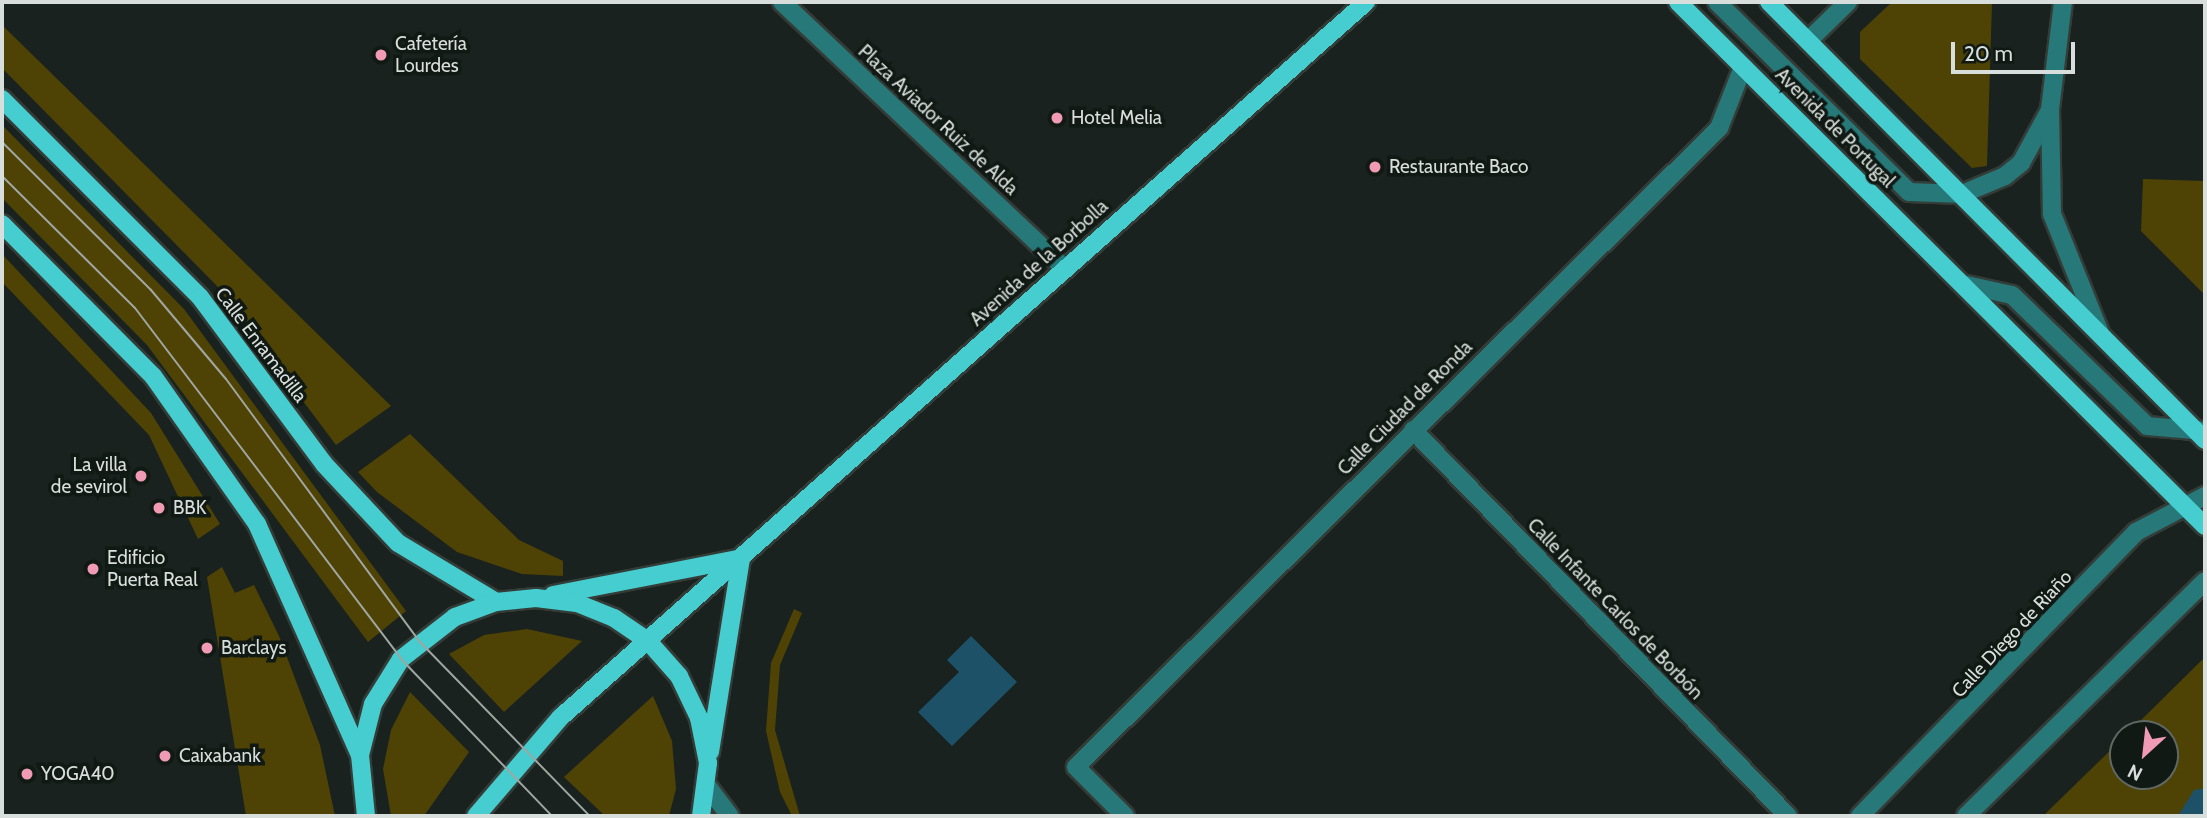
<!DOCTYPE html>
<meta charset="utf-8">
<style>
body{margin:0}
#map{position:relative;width:2207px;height:818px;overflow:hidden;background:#19221e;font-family:Cabin,sans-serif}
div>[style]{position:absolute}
.green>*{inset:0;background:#4e4305}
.water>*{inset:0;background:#1d5167}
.roads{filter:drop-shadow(2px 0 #343c38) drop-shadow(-2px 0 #343c38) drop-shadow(0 2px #343c38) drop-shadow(0 -2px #343c38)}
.minor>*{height:18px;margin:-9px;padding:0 9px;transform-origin:9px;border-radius:9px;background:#277879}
.major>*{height:18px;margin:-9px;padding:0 9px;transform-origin:9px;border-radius:9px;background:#45cdcf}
.tram>*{height:2px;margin:-1px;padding:0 1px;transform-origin:1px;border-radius:1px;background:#a0a7a3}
.dots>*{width:19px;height:19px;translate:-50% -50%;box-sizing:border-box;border:4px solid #101914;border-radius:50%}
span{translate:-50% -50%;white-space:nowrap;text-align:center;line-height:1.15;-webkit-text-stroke:7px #101914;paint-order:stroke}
.poi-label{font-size:19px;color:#d8dedb}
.left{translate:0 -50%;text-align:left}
.right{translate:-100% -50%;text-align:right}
.street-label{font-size:19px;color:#d8dedb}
.frame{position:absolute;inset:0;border:4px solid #d8dedb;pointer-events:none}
.north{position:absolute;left:2109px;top:720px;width:70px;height:70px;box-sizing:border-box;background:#101914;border:2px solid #606864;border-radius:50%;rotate:207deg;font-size:19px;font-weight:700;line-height:28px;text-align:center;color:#d8dedb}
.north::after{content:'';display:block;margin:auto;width:24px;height:32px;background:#f09ab6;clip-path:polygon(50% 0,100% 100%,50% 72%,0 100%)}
.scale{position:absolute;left:1951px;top:42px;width:124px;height:32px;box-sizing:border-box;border:4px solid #d8dedb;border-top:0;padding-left:9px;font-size:21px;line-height:24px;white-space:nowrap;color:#d8dedb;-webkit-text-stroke:5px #101914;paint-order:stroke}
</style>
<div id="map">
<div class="green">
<div style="clip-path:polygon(1892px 2px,1992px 2px,1987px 166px,1972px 168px,1860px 59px,1860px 32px)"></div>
<div style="clip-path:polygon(2px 25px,391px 406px,336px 445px,216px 285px,2px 68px)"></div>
<div style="clip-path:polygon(2px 125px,184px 309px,406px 611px,368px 642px,147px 345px,2px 198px)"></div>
<div style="clip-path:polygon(2143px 179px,2205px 181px,2205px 295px,2141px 231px)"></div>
<div style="clip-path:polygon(2px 254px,151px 413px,220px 524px,198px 539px,149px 435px,2px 282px)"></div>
<div style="clip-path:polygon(410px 434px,519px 540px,563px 561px,563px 576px,522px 574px,457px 552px,377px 492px,358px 472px)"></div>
<div style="clip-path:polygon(222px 567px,235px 593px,254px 585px,279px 636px,320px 745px,335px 816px,246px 816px,207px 577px)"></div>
<div style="clip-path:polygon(794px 609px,802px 613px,780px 665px,775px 730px,800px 816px,792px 816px,780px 792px,766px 731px,771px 663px)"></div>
<div style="clip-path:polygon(527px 629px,582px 641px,504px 712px,449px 654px,484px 635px)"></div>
<div style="clip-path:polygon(2205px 657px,2205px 816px,2043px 816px,2123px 738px,2123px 776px,2165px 776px,2165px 734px,2127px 734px)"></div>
<div style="clip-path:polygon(410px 692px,469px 752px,424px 816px,391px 816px,383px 769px,391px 730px)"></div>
<div style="clip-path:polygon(653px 696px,672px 741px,676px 789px,669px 816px,605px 816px,564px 777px)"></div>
</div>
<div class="water">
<div style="clip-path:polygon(971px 636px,1017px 682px,952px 746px,918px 712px,959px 672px,947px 660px)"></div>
<div style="clip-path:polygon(2205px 788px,2205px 816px,2178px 816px,2194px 790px)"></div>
</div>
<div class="roads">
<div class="minor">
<div style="left:782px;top:2px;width:388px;rotate:43.3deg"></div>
<div style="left:1717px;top:2px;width:270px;rotate:44.7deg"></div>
<div style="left:1909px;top:192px;width:53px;rotate:2.2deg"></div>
<div style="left:1962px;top:194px;width:47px;rotate:-22.7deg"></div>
<div style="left:2005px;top:176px;width:21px;rotate:-39deg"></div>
<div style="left:2021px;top:163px;width:60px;rotate:-61.3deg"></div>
<div style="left:2063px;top:2px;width:109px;rotate:96.9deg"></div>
<div style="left:2050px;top:110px;width:104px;rotate:88.9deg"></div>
<div style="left:2052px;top:214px;width:128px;rotate:68deg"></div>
<div style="left:1808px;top:41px;width:56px;rotate:-44.3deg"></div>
<div style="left:1962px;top:284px;width:51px;rotate:12.4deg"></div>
<div style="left:2012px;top:295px;width:188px;rotate:44.1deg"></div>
<div style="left:2147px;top:426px;width:58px;rotate:4.9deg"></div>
<div style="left:1413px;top:430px;width:538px;rotate:45.83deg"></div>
<div style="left:708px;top:787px;width:36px;rotate:53deg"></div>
<div style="left:1125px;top:816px;width:69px;rotate:-135deg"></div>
<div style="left:1076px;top:767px;width:907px;rotate:-44.82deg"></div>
<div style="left:1719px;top:128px;width:66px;rotate:-68.5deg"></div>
<div style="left:1860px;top:816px;width:396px;rotate:-45.8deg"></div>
<div style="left:2136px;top:532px;width:78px;rotate:-27.6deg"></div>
<div style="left:1966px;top:816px;width:335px;rotate:-44.5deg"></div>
</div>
<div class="major">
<div style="left:1678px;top:2px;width:743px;rotate:44.84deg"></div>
<div style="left:1769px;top:2px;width:618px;rotate:45.13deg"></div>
<div style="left:2px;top:99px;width:280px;rotate:45deg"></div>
<div style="left:200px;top:297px;width:208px;rotate:53.4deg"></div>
<div style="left:324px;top:464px;width:108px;rotate:46.9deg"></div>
<div style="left:398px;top:543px;width:114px;rotate:31deg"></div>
<div style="left:2px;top:224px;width:214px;rotate:45.2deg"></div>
<div style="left:153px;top:376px;width:181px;rotate:54.9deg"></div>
<div style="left:257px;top:524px;width:253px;rotate:66deg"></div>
<div style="left:553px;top:595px;width:189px;rotate:-11deg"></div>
<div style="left:710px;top:752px;width:195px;rotate:-80.9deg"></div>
<div style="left:366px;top:816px;width:61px;rotate:-95.6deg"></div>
<div style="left:360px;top:755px;width:53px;rotate:-75.7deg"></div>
<div style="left:373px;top:704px;width:53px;rotate:-58.1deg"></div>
<div style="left:401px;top:659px;width:68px;rotate:-37.9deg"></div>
<div style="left:455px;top:617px;width:44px;rotate:-20.1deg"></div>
<div style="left:496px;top:602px;width:40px;rotate:-5.7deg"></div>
<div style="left:536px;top:598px;width:41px;rotate:7deg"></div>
<div style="left:577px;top:603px;width:40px;rotate:22deg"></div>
<div style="left:614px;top:618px;width:41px;rotate:34.1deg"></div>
<div style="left:648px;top:641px;width:47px;rotate:48.5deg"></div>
<div style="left:679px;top:676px;width:47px;rotate:64.5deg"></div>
<div style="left:699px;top:718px;width:46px;rotate:78.7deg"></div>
<div style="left:708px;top:763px;width:53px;rotate:97.5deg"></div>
<div style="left:476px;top:816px;width:130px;rotate:-49.4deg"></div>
<div style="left:561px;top:717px;width:1077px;rotate:-41.61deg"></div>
</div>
</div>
<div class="tram">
<div style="left:2px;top:142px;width:210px;rotate:44.8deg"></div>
<div style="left:151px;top:290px;width:116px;rotate:49.9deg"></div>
<div style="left:226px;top:379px;width:325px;rotate:53.6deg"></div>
<div style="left:419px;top:641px;width:245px;rotate:45.7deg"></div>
<div style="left:2px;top:176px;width:187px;rotate:44.8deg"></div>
<div style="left:135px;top:308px;width:440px;rotate:52.8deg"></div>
<div style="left:401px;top:659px;width:218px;rotate:46.1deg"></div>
</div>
<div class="dots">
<div style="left:381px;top:55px;background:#f09ab6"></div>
<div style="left:1057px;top:118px;background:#f09ab6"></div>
<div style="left:1375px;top:167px;background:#f09ab6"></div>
<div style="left:141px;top:476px;background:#f09ab6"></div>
<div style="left:159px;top:508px;background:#f09ab6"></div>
<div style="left:93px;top:569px;background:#f09ab6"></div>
<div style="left:207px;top:648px;background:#f09ab6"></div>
<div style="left:165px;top:756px;background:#f09ab6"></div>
<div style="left:27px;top:774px;background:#f09ab6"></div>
</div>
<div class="poi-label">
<span class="left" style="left:395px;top:55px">Cafetería<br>Lourdes</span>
<span class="left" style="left:1071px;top:118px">Hotel Melia</span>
<span class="left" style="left:1389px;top:167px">Restaurante Baco</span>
<span class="right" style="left:127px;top:476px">La villa<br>de sevirol</span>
<span class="left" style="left:173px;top:508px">BBK</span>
<span class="left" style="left:107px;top:569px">Edificio<br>Puerta Real</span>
<span class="left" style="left:221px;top:648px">Barclays</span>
<span class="left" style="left:179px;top:756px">Caixabank</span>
<span class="left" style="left:41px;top:774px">YOGA40</span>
</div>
<div class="street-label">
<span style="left:938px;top:120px;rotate:43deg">Plaza Aviador Ruiz de Alda</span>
<span style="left:1835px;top:128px;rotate:45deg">Avenida de Portugal</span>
<span style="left:1039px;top:263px;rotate:-42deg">Avenida de la Borbolla</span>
<span style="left:261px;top:345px;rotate:53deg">Calle Enramadilla</span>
<span style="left:1405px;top:408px;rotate:-45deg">Calle Ciudad de Ronda</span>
<span style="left:1615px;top:609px;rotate:46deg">Calle Infante Carlos de Borbón</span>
<span style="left:2012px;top:634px;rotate:-47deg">Calle Diego de Riaño</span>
</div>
<div class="frame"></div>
<div class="north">N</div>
<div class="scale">20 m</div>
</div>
